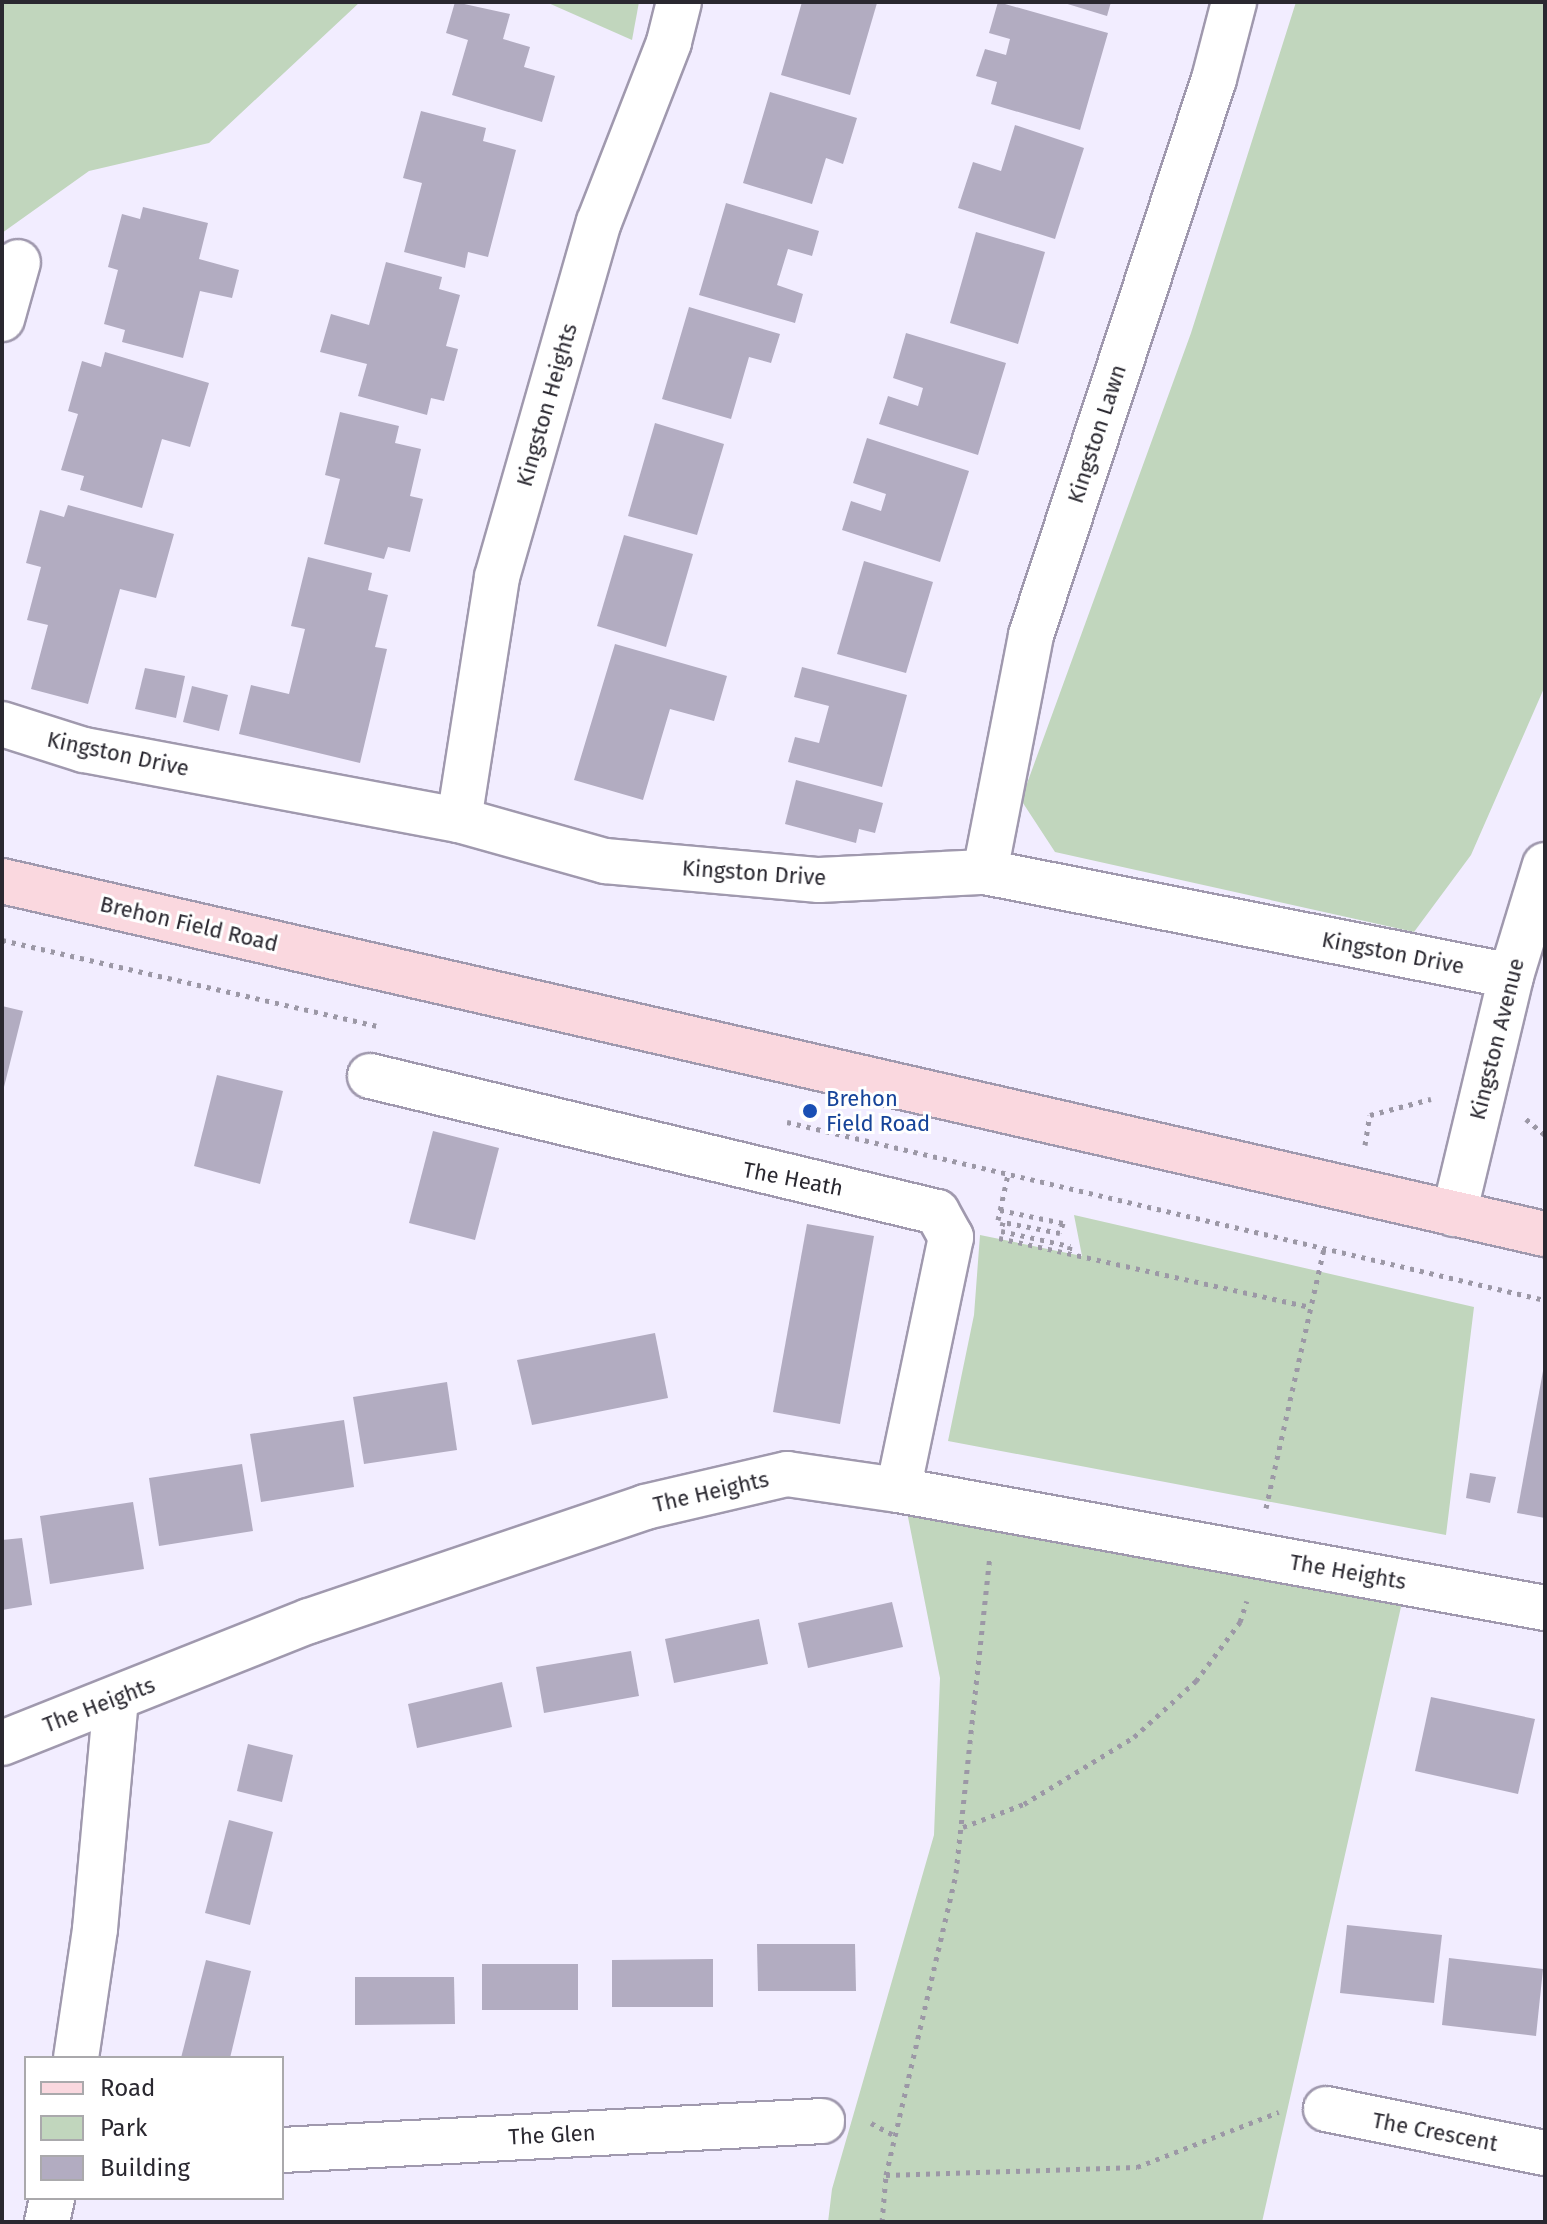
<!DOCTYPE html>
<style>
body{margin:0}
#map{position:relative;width:1547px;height:2224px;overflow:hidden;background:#f2edff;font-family:"Fira Sans",sans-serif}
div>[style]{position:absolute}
.green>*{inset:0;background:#c1d6bd}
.building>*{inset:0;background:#b2acc1}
.path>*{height:5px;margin-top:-2.5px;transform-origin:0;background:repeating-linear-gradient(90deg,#9c98a6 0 4px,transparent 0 10px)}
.roads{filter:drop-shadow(2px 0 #a099ae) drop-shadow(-2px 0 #a099ae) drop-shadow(0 2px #a099ae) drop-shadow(0 -2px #a099ae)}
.minor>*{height:44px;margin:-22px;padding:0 22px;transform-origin:22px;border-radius:22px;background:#fff}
.major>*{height:44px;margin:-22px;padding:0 22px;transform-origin:22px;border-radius:22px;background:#fad8df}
.dots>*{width:22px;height:22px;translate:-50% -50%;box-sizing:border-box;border:4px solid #fff;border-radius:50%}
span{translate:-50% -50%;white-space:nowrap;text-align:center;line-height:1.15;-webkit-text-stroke:6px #fff;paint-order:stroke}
.street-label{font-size:22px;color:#2a2830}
.transit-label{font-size:22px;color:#164399}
.left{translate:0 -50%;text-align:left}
.frame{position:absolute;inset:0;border:4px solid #2a2830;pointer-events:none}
.legend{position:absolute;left:24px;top:2056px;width:260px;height:144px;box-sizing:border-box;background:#fff;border:2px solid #aaa9ac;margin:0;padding:10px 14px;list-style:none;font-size:24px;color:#2a2830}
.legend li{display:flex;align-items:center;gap:16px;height:40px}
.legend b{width:40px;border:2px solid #aaa9ac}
</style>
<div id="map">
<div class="green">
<div style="clip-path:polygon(2px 2px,360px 2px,209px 143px,89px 171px,2px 233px)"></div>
<div style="clip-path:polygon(546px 2px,639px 2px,632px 40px)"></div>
<div style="clip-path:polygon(1296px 2px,1545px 2px,1545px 686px,1471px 855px,1414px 932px,1055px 852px,1021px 800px,1191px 333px)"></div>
<div style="clip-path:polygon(1074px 1215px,1474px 1307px,1446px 1535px,948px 1441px,974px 1315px,980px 1235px,1082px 1256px)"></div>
<div style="clip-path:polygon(906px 1507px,1403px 1598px,1262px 2222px,828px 2222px,832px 2189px,934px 1835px,940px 1678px)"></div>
</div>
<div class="building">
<div style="clip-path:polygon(455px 2px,510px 14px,503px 39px,530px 47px,524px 67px,555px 76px,542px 122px,452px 95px,468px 40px,446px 33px)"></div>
<div style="clip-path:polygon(802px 2px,877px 3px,850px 95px,781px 75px)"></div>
<div style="clip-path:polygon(998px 2px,1108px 33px,1080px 130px,991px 104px,997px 82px,976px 76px,985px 49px,1006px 55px,1010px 39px,989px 33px)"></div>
<div style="clip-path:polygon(1061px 2px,1111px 2px,1107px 16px)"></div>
<div style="clip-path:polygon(770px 92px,857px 118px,843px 164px,826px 158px,812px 204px,743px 183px)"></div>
<div style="clip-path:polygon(421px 111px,486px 128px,483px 141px,516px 150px,488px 257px,468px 252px,465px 268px,404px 252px,422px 183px,403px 178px)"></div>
<div style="clip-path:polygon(1015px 125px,1084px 148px,1055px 239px,958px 208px,973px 162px,1001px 171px)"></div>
<div style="clip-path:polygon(726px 203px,819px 231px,812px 256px,788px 249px,777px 285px,803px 294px,795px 323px,699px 295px)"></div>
<div style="clip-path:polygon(143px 207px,208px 223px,199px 259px,239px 270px,232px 298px,200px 291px,183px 358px,122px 342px,125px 330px,104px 324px,118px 270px,108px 267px,122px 214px,140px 219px)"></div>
<div style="clip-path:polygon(976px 232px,1045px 252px,1018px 344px,950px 323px)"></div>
<div style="clip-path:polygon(386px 262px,442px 277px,439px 289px,460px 295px,446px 346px,458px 349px,444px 401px,431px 398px,427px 415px,358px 396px,367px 364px,320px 352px,331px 314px,369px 325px)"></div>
<div style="clip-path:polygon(689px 307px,780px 334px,771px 363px,749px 357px,731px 419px,662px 399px)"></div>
<div style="clip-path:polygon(906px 333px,1006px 363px,978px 455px,879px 424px,888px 396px,918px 406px,923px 388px,893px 378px)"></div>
<div style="clip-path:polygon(105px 352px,209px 383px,190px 447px,162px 439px,142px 508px,80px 490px,84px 476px,61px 470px,78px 414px,68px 411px,82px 361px,101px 367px)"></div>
<div style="clip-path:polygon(340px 412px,399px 426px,395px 443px,421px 449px,410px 496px,423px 499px,410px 552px,388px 547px,384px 559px,324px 544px,340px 479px,325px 475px)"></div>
<div style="clip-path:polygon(655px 423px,724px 444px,697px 535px,628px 516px)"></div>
<div style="clip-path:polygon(867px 438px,969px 471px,940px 562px,842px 530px,851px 501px,881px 511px,886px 494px,853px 483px)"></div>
<div style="clip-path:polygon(68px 505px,174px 534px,156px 598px,120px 589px,88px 704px,31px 689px,48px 625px,27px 620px,41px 567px,26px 563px,40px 510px,64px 517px)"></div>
<div style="clip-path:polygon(624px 535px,693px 554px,666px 647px,597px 626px)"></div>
<div style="clip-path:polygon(308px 557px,372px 573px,368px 590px,388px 595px,375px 647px,387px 649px,360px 763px,239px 734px,251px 685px,289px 694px,305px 629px,291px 626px)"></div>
<div style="clip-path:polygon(864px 561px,933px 582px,906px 673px,837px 654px)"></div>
<div style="clip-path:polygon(615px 644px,727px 676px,714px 721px,670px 709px,643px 800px,574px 780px)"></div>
<div style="clip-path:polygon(802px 667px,907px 695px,882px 787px,788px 762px,795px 737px,819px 743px,829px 706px,794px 697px)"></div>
<div style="clip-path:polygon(145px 668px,185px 676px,176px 718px,135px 709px)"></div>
<div style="clip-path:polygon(192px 686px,228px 695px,219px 731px,183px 722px)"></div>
<div style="clip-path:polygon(796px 780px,883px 803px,875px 833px,859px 829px,856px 843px,785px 824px)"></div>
<div style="clip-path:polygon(2px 1006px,23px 1011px,3px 1091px,2px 1091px)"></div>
<div style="clip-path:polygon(217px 1075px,283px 1091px,260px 1184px,194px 1166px)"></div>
<div style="clip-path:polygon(433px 1131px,499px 1148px,475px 1240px,409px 1223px)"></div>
<div style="clip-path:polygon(807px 1224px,874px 1236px,840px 1424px,773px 1412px)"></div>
<div style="clip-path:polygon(655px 1333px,668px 1398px,532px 1425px,517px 1360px)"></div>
<div style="clip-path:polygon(1543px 1371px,1545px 1371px,1545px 1518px,1517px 1513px)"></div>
<div style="clip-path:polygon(447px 1382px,457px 1450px,364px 1464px,353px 1397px)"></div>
<div style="clip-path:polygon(344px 1420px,354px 1487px,261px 1502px,250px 1434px)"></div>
<div style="clip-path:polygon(242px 1464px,253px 1531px,159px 1546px,149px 1478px)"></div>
<div style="clip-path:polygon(1470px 1473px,1496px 1477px,1490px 1503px,1466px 1498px)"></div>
<div style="clip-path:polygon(133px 1502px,144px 1569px,50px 1584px,40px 1516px)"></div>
<div style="clip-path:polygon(22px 1538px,32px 1605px,2px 1610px,2px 1540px)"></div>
<div style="clip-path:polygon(892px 1602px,903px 1647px,808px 1668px,798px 1623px)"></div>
<div style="clip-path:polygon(759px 1619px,768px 1664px,674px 1683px,665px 1639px)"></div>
<div style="clip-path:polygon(631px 1651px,639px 1696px,544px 1713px,536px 1667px)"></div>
<div style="clip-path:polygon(502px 1682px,512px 1727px,417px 1748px,408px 1704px)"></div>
<div style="clip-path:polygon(1431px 1697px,1535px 1719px,1518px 1794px,1415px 1771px)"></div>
<div style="clip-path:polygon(248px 1744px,293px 1755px,282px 1802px,237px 1791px)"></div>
<div style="clip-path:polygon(229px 1820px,273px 1832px,250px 1925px,205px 1913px)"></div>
<div style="clip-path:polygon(1347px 1925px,1442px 1935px,1434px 2003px,1340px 1993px)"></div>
<div style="clip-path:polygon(757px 1944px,855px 1944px,856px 1991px,758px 1991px)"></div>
<div style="clip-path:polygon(1449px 1958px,1543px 1969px,1536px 2036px,1442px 2025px)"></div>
<div style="clip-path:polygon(713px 1959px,713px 2007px,612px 2007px,612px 1960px)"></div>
<div style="clip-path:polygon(206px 1960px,251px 1971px,230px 2058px,181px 2058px)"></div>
<div style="clip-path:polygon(482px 1964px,578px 1964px,578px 2010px,482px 2010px)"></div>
<div style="clip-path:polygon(355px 1977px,454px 1977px,455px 2024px,355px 2025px)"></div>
</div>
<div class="path">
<div style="left:2px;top:940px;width:384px;rotate:12.9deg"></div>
<div style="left:1526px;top:1119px;width:25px;rotate:40deg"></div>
<div style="left:787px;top:1122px;width:779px;rotate:13.22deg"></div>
<div style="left:1365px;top:1145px;width:30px;rotate:-81deg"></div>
<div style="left:1370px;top:1115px;width:63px;rotate:-14.7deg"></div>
<div style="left:1000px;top:1210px;width:64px;rotate:11.7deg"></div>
<div style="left:1063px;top:1223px;width:10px;rotate:107deg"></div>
<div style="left:1060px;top:1233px;width:58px;rotate:-169.1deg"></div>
<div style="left:1003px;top:1222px;width:9px;rotate:103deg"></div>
<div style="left:1001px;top:1231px;width:71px;rotate:12.3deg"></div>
<div style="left:1070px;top:1246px;width:7px;rotate:98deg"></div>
<div style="left:998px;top:1220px;width:47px;rotate:-77.7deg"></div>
<div style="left:999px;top:1238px;width:319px;rotate:12.5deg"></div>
<div style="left:1266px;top:1508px;width:265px;rotate:-77.4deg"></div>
<div style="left:963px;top:1827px;width:65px;rotate:-20.7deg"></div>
<div style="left:1024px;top:1804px;width:129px;rotate:-31.3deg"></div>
<div style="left:1134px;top:1737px;width:84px;rotate:-42.1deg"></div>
<div style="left:1196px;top:1681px;width:74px;rotate:-53.3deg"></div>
<div style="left:1240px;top:1622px;width:22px;rotate:-72deg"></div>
<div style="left:871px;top:2123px;width:27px;rotate:28deg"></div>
<div style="left:886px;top:2175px;width:251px;rotate:-1.8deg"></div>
<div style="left:1137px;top:2167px;width:152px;rotate:-21.2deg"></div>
<div style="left:882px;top:2222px;width:47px;rotate:-85.1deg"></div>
<div style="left:886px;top:2175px;width:310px;rotate:-76.9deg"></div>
<div style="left:956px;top:1873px;width:319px;rotate:-83.9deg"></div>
</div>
<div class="roads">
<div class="minor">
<div style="left:2px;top:319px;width:59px;rotate:-74.3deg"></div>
<div style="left:2px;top:724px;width:86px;rotate:17.6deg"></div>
<div style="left:84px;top:750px;width:381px;rotate:10.6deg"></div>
<div style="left:459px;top:820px;width:152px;rotate:15.7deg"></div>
<div style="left:605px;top:861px;width:215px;rotate:5.1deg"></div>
<div style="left:819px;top:880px;width:166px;rotate:-2.8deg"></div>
<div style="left:985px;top:872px;width:536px;rotate:11.18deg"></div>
<div style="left:459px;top:820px;width:246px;rotate:-81.1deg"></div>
<div style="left:497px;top:577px;width:369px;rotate:-74deg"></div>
<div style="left:599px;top:222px;width:193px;rotate:-68.7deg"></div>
<div style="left:669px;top:42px;width:41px;rotate:-76deg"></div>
<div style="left:985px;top:872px;width:241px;rotate:-79deg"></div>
<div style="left:1031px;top:635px;width:585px;rotate:-71.78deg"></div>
<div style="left:1214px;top:79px;width:80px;rotate:-75.4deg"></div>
<div style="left:370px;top:1076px;width:583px;rotate:13.49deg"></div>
<div style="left:937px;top:1212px;width:29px;rotate:61deg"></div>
<div style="left:951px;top:1237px;width:258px;rotate:101.8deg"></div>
<div style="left:1454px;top:1214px;width:245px;rotate:-76.5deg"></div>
<div style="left:1511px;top:976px;width:116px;rotate:-73deg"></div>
<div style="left:2px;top:1743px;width:330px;rotate:-21.7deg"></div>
<div style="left:309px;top:1621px;width:355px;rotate:-18.7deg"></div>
<div style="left:645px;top:1507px;width:146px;rotate:-13.1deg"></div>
<div style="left:787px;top:1474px;width:112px;rotate:8.2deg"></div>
<div style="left:898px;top:1490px;width:658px;rotate:10.34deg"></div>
<div style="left:76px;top:2058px;width:130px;rotate:-81.6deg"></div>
<div style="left:95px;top:1929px;width:230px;rotate:-84.8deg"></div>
<div style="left:1326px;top:2109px;width:223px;rotate:11.4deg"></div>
<div style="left:282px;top:2150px;width:541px;rotate:-3.07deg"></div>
<div style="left:47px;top:2222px;width:25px;rotate:-78deg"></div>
</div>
<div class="major">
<div style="left:2px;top:881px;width:1583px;rotate:12.89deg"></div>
</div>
</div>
<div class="dots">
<div style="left:810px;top:1111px;background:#1a4fb4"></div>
</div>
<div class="street-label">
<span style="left:547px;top:405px;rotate:-74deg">Kingston Heights</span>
<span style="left:1097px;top:434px;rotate:-72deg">Kingston Lawn</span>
<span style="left:118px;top:754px;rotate:12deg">Kingston Drive</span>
<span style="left:754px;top:873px;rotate:4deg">Kingston Drive</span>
<span style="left:189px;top:924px;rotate:13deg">Brehon Field Road</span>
<span style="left:1393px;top:953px;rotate:11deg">Kingston Drive</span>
<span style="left:1497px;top:1039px;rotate:-76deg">Kingston Avenue</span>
<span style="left:793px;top:1179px;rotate:11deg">The Heath</span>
<span style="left:711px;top:1492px;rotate:-13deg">The Heights</span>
<span style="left:1348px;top:1572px;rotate:10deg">The Heights</span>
<span style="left:99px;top:1705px;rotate:-21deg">The Heights</span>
<span style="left:1435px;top:2132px;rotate:11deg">The Crescent</span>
<span style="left:552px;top:2135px;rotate:-3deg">The Glen</span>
</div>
<div class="transit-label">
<span class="left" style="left:826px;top:1111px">Brehon<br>Field Road</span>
</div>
<div class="frame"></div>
<ul class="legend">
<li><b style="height:10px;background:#fad8df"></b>Road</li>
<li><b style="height:22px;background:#c1d6bd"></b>Park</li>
<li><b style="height:22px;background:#b2acc1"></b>Building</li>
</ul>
</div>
